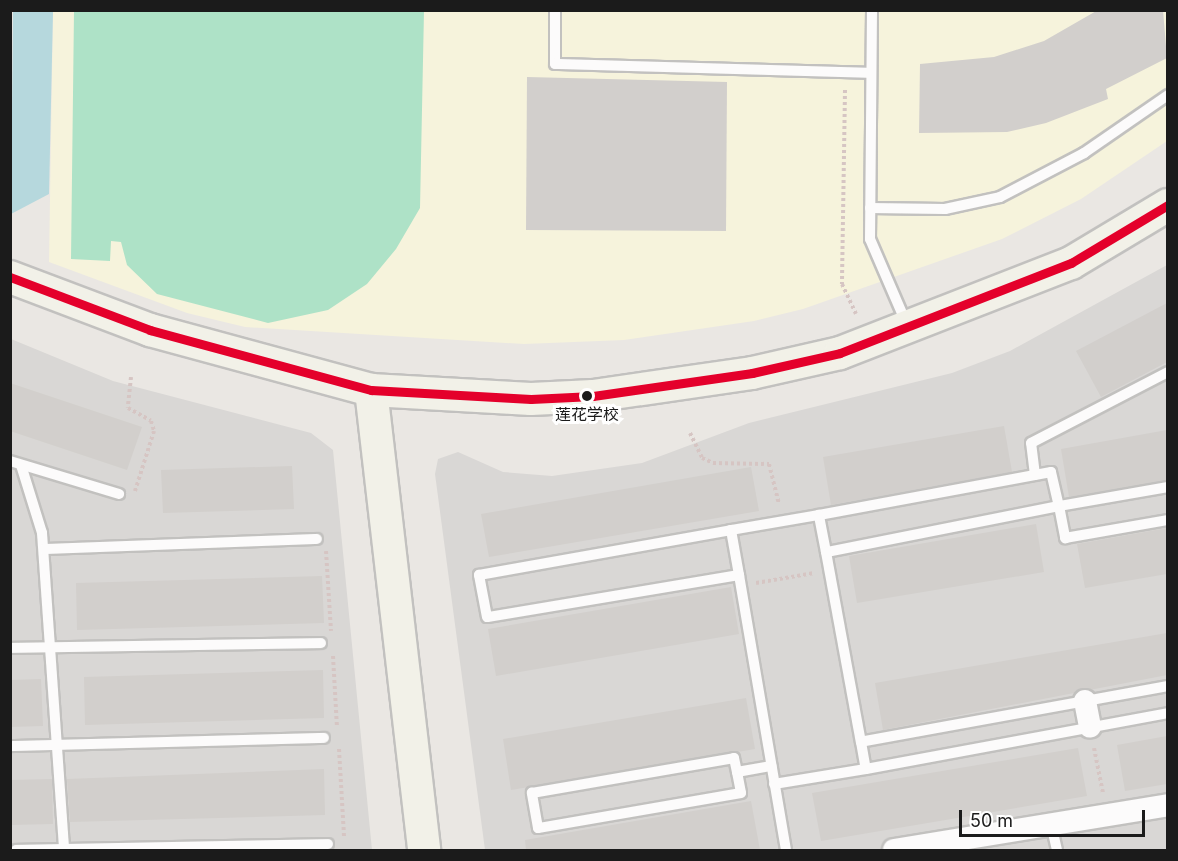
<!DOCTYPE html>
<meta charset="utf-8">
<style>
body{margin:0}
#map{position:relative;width:1178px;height:861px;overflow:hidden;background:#eae7e3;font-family:Inter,"Noto Sans SC",sans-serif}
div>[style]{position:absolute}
.residential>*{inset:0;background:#d9d7d5}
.education>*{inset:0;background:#f6f3dc}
.pitch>*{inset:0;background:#aee2c7}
.water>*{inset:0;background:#b6d8dd}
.building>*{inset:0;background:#d2cfcc}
.path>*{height:4px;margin-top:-2px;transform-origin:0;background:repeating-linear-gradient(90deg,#d6c5c3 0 3px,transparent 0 6px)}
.roads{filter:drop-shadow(2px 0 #c2c1bf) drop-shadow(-2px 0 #c2c1bf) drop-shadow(0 2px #c2c1bf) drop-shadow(0 -2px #c2c1bf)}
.lane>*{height:10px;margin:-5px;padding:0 5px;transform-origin:5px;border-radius:5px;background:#fcfbfb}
.street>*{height:22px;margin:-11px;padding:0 11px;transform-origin:11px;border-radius:11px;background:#fcfbfb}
.secondary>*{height:32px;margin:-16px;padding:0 16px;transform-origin:16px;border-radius:16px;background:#f2f1e8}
.bus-1>*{height:9px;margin:-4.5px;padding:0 4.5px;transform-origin:4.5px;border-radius:4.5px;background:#e4002b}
.dots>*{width:16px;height:16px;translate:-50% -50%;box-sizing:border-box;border:3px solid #fff;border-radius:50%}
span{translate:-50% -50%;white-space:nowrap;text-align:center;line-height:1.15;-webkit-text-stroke:6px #fff;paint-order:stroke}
.bus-label{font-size:16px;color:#1b1b1b}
.frame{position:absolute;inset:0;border:12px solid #1b1b1b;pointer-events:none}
.scale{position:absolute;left:959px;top:810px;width:186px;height:27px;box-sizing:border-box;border:3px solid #1b1b1b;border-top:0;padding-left:8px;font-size:18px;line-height:21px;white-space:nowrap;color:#1b1b1b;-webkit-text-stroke:4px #fff;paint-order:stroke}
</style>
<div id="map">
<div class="residential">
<div style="clip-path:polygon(1167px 265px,1167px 850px,485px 850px,435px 474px,438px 459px,458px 452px,503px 472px,552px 476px,642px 463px,749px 423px,952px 373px,1010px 351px)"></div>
<div style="clip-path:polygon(11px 339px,113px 381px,311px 433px,333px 450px,372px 850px,11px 850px)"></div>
</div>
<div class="education">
<div style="clip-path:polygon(53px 11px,1167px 11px,1167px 141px,1081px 199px,1002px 239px,803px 309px,754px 321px,624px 340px,524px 344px,245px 327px,187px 313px,49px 262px)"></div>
</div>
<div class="pitch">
<div style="clip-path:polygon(74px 11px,424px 11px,420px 208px,396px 249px,367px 284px,328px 310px,268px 323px,157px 294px,127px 265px,121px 242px,111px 241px,110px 261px,71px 259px)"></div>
</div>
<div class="water">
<div style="clip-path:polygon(13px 11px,53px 11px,49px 194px,11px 214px)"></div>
</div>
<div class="building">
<div style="clip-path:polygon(1098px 10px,1163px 10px,1167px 58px,1106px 89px,1108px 99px,1046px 123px,1007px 132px,919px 133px,920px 64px,994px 57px,1044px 41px)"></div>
<div style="clip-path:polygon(527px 77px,727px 82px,726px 231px,526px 230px)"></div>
<div style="clip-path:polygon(1167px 303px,1167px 362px,1101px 397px,1076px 351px)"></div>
<div style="clip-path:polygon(10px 383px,142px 427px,127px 470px,10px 431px)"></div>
<div style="clip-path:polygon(1004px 426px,1012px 472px,831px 505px,823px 457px)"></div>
<div style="clip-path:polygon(1167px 430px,1167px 480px,1069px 497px,1061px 449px)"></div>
<div style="clip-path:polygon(292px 466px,294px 509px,163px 513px,161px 470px)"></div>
<div style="clip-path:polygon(751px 467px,759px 511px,489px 557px,481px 514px)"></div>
<div style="clip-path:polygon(1036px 524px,1044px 572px,857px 603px,849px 556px)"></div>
<div style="clip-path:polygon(1167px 528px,1167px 574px,1085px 588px,1077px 544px)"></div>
<div style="clip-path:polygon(322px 576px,324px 623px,77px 630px,76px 583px)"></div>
<div style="clip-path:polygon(731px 587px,739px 634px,496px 676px,488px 629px)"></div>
<div style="clip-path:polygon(1167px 633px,1167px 675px,883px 730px,875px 683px)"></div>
<div style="clip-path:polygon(323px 670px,324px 718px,85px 725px,84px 677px)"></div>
<div style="clip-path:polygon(41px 679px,43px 726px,10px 727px,10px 680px)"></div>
<div style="clip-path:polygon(746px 698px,755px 749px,511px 790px,503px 739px)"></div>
<div style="clip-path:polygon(1167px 736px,1167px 784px,1125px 791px,1117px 745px)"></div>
<div style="clip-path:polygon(1078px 748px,1087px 796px,821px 841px,812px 793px)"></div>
<div style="clip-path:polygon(324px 769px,325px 815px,70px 822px,67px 779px)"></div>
<div style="clip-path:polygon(52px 779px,53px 824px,10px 825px,10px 780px)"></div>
<div style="clip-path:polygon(751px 801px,760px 850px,526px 850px,525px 840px)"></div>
</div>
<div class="path">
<div style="left:845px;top:90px;width:194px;rotate:90.9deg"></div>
<div style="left:842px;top:284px;width:33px;rotate:65deg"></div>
<div style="left:131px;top:377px;width:31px;rotate:96deg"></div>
<div style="left:128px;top:408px;width:26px;rotate:29deg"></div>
<div style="left:151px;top:421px;width:10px;rotate:73deg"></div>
<div style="left:154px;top:431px;width:63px;rotate:107.6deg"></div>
<div style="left:690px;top:433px;width:28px;rotate:64deg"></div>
<div style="left:702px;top:458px;width:12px;rotate:24deg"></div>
<div style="left:713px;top:463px;width:56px;rotate:1deg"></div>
<div style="left:769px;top:464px;width:41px;rotate:76deg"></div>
<div style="left:326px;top:551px;width:80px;rotate:86.4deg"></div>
<div style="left:756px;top:583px;width:59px;rotate:-9.8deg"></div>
<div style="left:333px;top:656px;width:71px;rotate:86.8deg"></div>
<div style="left:1094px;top:748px;width:46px;rotate:78.7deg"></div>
<div style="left:339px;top:749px;width:88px;rotate:86.7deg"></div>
</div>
<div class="roads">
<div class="lane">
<div style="left:555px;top:10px;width:54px;rotate:90deg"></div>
<div style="left:555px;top:64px;width:316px;rotate:1.6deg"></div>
<div style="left:872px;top:10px;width:229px;rotate:90.5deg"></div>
<div style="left:870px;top:239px;width:94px;rotate:66.7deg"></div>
<div style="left:870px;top:208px;width:75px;rotate:0.8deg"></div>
<div style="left:945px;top:209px;width:56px;rotate:-12.3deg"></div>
<div style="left:1000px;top:197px;width:95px;rotate:-27.6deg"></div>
<div style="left:1084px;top:153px;width:102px;rotate:-34.6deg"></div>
<div style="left:10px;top:461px;width:114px;rotate:16.8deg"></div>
<div style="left:21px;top:465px;width:71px;rotate:72.8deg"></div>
<div style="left:42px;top:533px;width:318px;rotate:86deg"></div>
<div style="left:1035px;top:475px;width:32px;rotate:-97deg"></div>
<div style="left:1031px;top:443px;width:154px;rotate:-27.4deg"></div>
<div style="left:1168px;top:487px;width:111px;rotate:170.1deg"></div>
<div style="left:1059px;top:506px;width:237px;rotate:168.8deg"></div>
<div style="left:826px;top:552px;width:38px;rotate:-101deg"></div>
<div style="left:819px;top:515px;width:236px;rotate:-10.5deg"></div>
<div style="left:1051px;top:472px;width:35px;rotate:77deg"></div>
<div style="left:1059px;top:506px;width:33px;rotate:79deg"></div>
<div style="left:1065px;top:538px;width:105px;rotate:-9.9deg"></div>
<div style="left:731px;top:530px;width:46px;rotate:79.9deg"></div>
<div style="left:739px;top:575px;width:255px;rotate:170.5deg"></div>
<div style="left:487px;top:617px;width:43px;rotate:-100.8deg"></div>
<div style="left:479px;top:575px;width:256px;rotate:-10.1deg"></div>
<div style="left:731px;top:530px;width:89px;rotate:-9.7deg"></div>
<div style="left:44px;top:549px;width:273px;rotate:-2.1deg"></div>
<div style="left:826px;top:552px;width:193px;rotate:79.6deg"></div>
<div style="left:739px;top:575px;width:279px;rotate:80.3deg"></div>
<div style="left:10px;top:648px;width:311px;rotate:-0.9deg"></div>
<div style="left:1168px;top:686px;width:312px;rotate:169.7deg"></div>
<div style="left:861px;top:742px;width:27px;rotate:80deg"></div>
<div style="left:866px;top:769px;width:307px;rotate:-10.5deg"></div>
<div style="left:10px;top:746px;width:314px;rotate:-1.5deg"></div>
<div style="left:737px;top:772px;width:21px;rotate:79deg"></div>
<div style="left:741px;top:793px;width:206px;rotate:170.2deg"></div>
<div style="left:538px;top:828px;width:36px;rotate:-100deg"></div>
<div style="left:532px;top:793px;width:205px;rotate:-9.8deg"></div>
<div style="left:734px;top:758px;width:14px;rotate:78deg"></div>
<div style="left:737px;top:772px;width:35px;rotate:-10deg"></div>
<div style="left:774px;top:784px;width:93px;rotate:-9.3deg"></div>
<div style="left:1051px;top:824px;width:27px;rotate:77deg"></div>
<div style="left:16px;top:850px;width:312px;rotate:-1.1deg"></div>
</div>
<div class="street">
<div style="left:1085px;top:701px;width:26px;rotate:79deg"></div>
<div style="left:894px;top:850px;width:278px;rotate:-9.3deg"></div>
</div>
<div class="secondary">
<div style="left:10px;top:277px;width:150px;rotate:20.7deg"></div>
<div style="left:150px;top:330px;width:229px;rotate:15.2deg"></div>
<div style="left:371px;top:390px;width:160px;rotate:3.2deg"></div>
<div style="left:531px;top:399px;width:62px;rotate:-2.8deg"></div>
<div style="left:593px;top:396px;width:161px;rotate:-8.2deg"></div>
<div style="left:752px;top:373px;width:90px;rotate:-12.8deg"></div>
<div style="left:840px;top:353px;width:248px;rotate:-21.3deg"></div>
<div style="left:1071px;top:263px;width:113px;rotate:-30.9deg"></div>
<div style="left:371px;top:390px;width:463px;rotate:83.4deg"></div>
</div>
</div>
<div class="bus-1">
<div style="left:10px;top:277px;width:150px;rotate:20.7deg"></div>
<div style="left:150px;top:330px;width:229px;rotate:15.2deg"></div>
<div style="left:371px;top:390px;width:160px;rotate:3.2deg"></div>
<div style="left:531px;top:399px;width:62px;rotate:-2.8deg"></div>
<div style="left:593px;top:396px;width:161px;rotate:-8.2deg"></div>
<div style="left:752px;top:373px;width:90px;rotate:-12.8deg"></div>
<div style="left:840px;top:353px;width:248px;rotate:-21.3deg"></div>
<div style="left:1071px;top:263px;width:113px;rotate:-30.9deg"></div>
</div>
<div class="dots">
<div style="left:587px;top:396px;background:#1b1b1b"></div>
</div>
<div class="bus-label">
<span style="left:587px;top:414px">莲花学校</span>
</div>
<div class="frame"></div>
<div class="scale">50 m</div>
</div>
